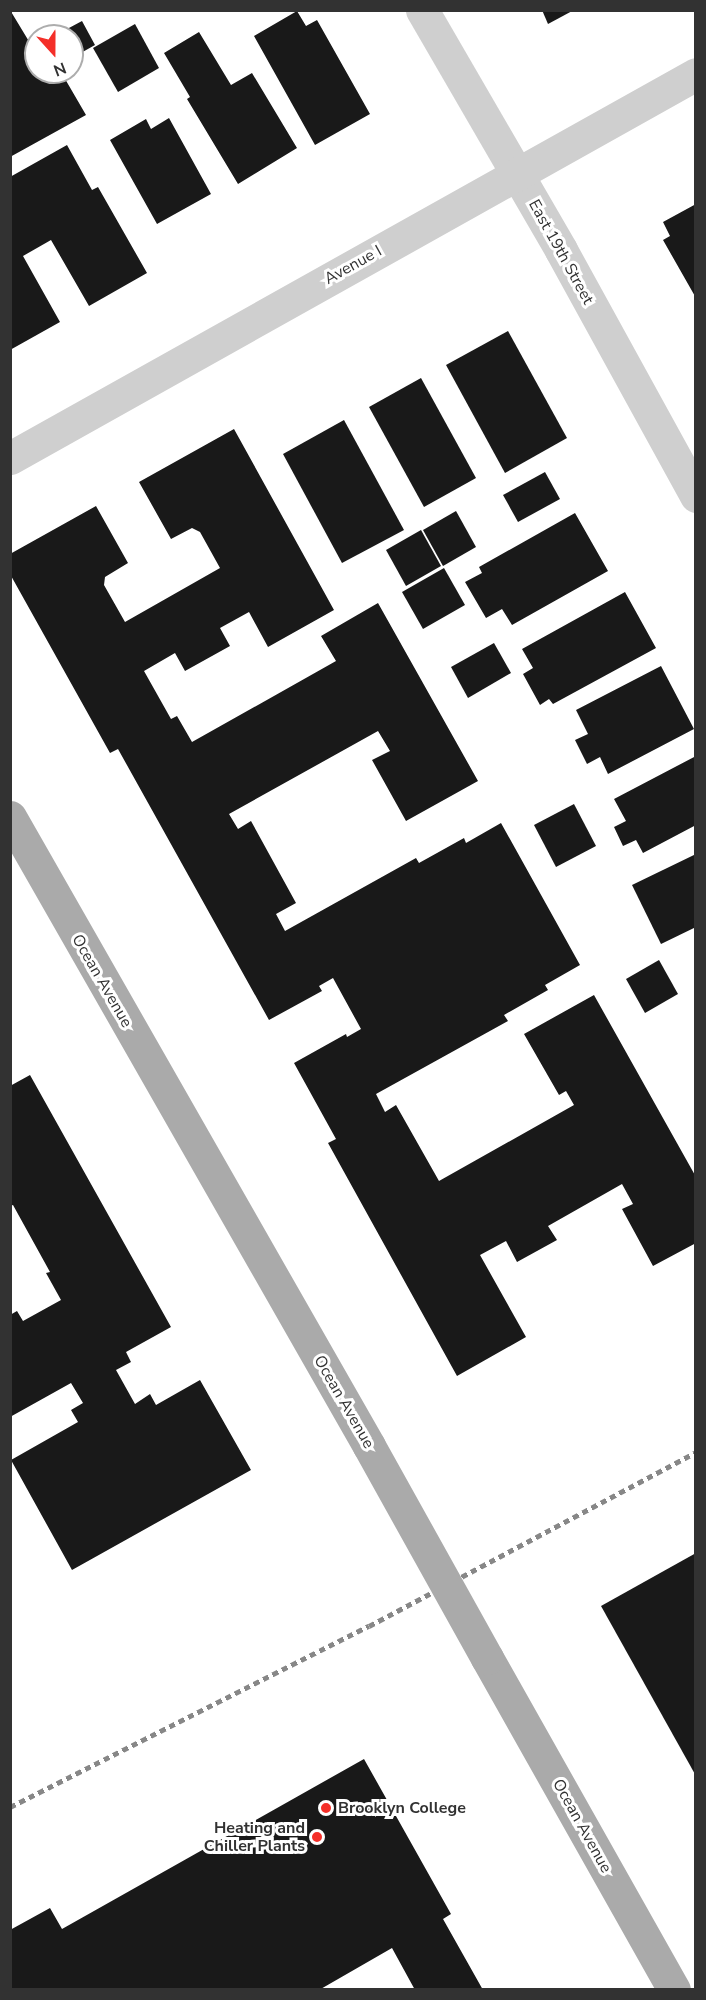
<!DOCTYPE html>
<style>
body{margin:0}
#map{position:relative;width:706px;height:2000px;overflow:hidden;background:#fff;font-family:"Nunito Sans",sans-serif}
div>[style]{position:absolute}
.building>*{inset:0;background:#191919}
.minor>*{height:33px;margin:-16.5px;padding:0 16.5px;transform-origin:16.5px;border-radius:16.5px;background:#cfcfcf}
.major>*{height:33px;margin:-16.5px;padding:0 16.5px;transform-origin:16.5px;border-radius:16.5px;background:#aaa}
.rail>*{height:4.5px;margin-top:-2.25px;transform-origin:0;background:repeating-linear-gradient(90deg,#878787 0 6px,transparent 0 10.5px)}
.major-bridge>*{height:33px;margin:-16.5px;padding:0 16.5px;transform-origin:16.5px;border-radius:16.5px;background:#aaa}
.dots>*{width:16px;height:16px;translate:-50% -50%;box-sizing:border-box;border:3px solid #fff;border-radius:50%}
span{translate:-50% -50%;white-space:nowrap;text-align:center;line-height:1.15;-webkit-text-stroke:6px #fff;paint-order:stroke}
.street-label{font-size:16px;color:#323232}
.poi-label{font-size:16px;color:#323232;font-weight:700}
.left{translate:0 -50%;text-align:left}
.right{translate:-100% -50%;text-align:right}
.frame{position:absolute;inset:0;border:12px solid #323232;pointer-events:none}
.north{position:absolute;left:24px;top:24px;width:60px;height:60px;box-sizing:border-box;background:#fff;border:2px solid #adadad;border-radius:50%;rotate:159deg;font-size:16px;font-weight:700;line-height:24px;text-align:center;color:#323232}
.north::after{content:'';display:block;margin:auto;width:21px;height:27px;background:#f42f29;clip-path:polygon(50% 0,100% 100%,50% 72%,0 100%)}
</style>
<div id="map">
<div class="building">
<div style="clip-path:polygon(10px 10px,33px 48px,36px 46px,36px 72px,61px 72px,86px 115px,10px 157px)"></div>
<div style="clip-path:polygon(542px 10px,574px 10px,548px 24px)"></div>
<div style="clip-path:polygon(297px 11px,306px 26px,317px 20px,370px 114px,315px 145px,254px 36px)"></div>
<div style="clip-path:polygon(82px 21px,95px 45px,72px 58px,72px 36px,54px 36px)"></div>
<div style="clip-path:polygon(135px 24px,159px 68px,118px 92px,93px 48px)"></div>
<div style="clip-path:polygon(199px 32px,231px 85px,252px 73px,297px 148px,238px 184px,187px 99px,190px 97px,164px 53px)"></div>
<div style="clip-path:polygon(169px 118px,211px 194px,157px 224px,110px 140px,146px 119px,151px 129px)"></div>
<div style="clip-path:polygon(67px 145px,92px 190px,98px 187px,147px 273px,89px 306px,51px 240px,23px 256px,60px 322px,10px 350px,10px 177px)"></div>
<div style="clip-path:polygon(696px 204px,696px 298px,663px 240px,670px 236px,663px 222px)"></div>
<div style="clip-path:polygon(508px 331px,567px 438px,505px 473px,446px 365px)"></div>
<div style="clip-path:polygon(421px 378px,476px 478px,424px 507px,369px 407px)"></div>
<div style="clip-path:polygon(344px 420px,404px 530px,342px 563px,283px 454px)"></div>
<div style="clip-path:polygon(234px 429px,334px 610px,268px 647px,249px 612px,220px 628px,230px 646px,185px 671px,175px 653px,144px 671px,171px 719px,177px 716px,192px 742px,336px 661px,321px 636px,378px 603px,478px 781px,406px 821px,372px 760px,390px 751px,378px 731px,229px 814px,238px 829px,251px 821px,296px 903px,276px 914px,285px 931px,416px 858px,419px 863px,464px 838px,466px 843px,501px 823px,580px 965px,545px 985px,548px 990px,504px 1015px,508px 1021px,376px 1094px,385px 1112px,396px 1105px,439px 1181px,574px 1105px,566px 1091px,559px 1095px,524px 1034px,594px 995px,696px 1177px,696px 1243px,653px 1266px,622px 1209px,633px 1204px,622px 1184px,548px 1226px,557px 1240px,517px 1262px,506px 1241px,480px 1255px,526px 1337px,457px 1376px,328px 1143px,336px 1139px,294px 1063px,346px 1034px,347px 1037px,361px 1029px,333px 978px,319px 986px,322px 991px,269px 1020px,118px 749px,110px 753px,10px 574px,10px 554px,96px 506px,128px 563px,105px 577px,104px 585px,125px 622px,220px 568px,200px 532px,192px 528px,171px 539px,139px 482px)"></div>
<div style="clip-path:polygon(545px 472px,560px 499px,518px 522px,503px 495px)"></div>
<div style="clip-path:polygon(456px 511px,476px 547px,443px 566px,423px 530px)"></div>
<div style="clip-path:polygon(575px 513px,608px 571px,512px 625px,502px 609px,486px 618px,465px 582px,482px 573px,479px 567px)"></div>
<div style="clip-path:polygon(421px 530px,441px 566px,406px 586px,386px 550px)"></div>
<div style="clip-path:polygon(444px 568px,465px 605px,423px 629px,402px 592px)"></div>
<div style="clip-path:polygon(625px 592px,656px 648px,553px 704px,549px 699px,540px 705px,523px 674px,533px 668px,522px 649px)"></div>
<div style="clip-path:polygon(494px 643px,511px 673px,468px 698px,451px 667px)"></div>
<div style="clip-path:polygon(661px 666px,694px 729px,608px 774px,600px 757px,587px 764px,575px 740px,588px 734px,576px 710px)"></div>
<div style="clip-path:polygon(696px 756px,696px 825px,643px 853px,636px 840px,623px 846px,614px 827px,626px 821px,614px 799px)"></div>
<div style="clip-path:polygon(574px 804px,596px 846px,556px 867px,534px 825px)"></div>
<div style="clip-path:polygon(696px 854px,696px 927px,661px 944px,632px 885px)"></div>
<div style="clip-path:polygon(659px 960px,678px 994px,645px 1013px,626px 979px)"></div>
<div style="clip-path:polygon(30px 1075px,171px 1327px,126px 1352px,131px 1362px,116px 1370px,135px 1404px,150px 1394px,156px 1405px,200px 1380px,251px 1470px,72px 1570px,11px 1460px,78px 1422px,71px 1410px,83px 1403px,71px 1383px,10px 1417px,10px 1315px,17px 1311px,23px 1321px,61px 1300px,46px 1273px,50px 1272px,13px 1205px,10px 1206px,10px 1086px)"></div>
<div style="clip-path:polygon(696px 1553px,696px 1776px,601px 1606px)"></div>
<div style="clip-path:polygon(364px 1759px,451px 1914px,443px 1919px,483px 1990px,415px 1990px,392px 1948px,319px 1990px,10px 1990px,10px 1930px,50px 1908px,62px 1929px)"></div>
</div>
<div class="minor">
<div style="left:422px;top:10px;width:277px;rotate:59.9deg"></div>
<div style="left:561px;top:250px;width:281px;rotate:61.2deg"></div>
<div style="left:10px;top:458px;width:786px;rotate:-29.24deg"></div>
</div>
<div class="major">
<div style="left:10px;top:817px;width:724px;rotate:60.28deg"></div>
<div style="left:487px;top:1658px;width:381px;rotate:60.6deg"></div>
</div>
<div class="rail">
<div style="left:10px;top:1807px;width:402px;rotate:-26.8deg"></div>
<div style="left:369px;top:1626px;width:370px;rotate:-28deg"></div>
</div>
<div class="major-bridge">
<div style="left:369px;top:1446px;width:243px;rotate:60.9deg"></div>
</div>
<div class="dots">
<div style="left:326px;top:1808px;background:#f42f29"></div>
<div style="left:317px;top:1837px;background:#f42f29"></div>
</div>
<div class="street-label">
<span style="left:561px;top:252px;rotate:61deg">East 19th Street</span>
<span style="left:353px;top:265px;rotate:-29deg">Avenue I</span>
<span style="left:102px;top:981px;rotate:60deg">Ocean Avenue</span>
<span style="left:344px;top:1402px;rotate:60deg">Ocean Avenue</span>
<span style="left:582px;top:1826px;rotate:61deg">Ocean Avenue</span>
</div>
<div class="poi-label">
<span class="left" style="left:338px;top:1808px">Brooklyn College</span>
<span class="right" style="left:305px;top:1837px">Heating and<br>Chiller Plants</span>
</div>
<div class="frame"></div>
<div class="north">N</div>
</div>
